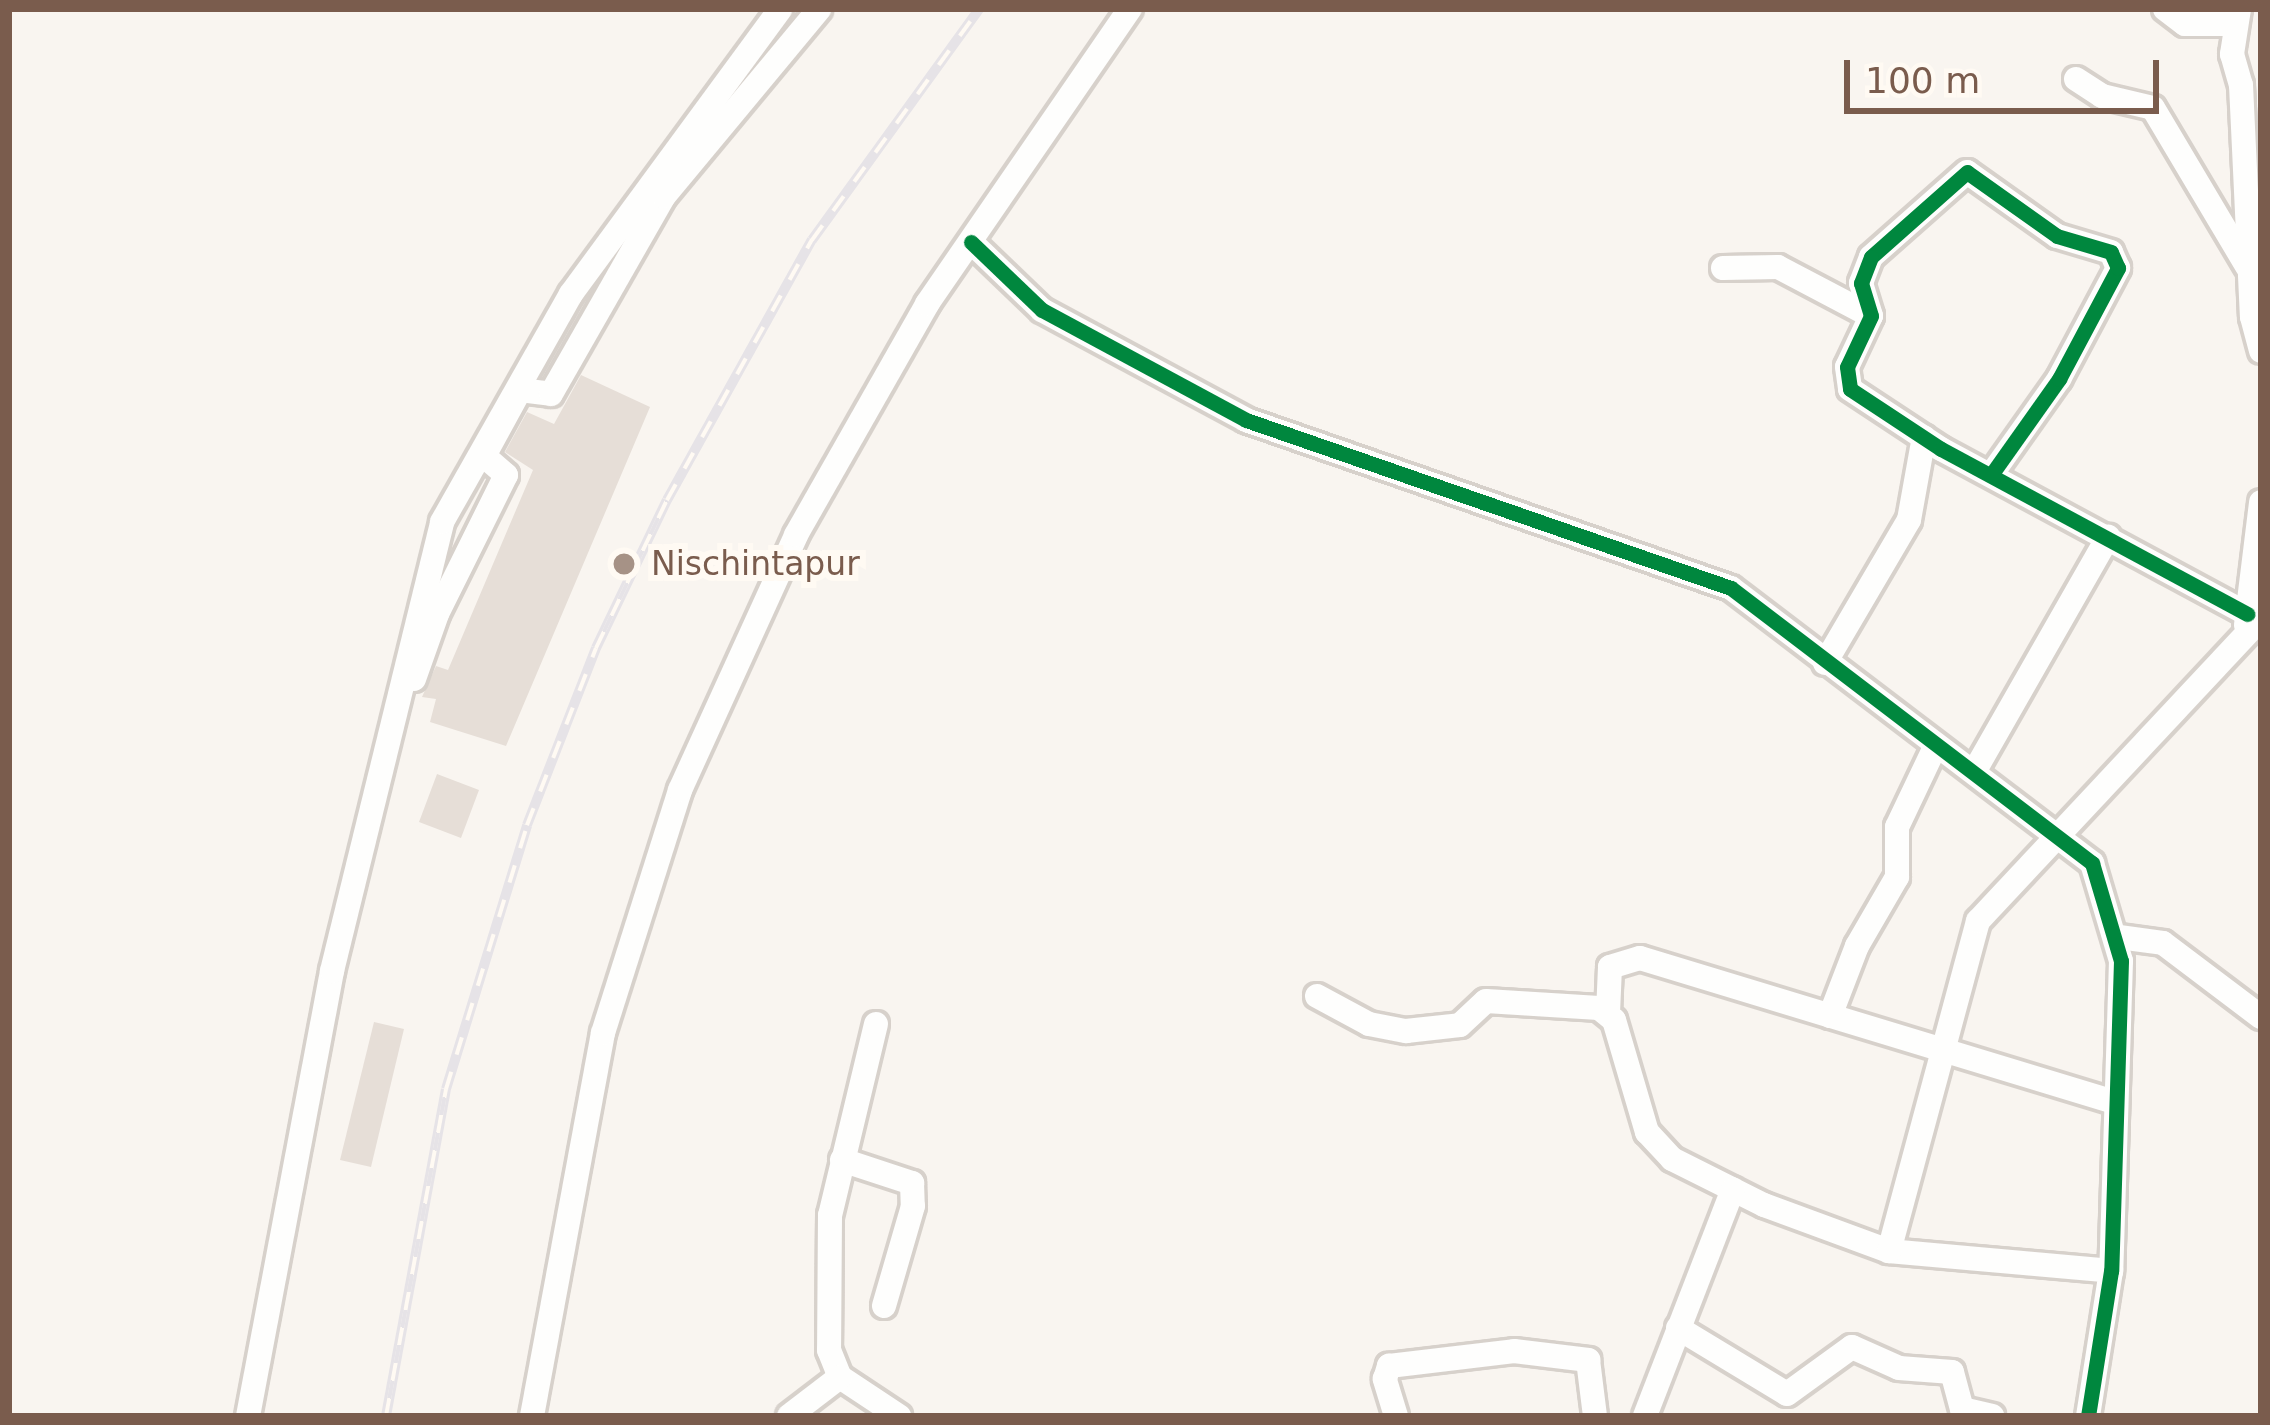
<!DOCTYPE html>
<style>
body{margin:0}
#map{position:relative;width:2270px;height:1425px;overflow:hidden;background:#f9f5f0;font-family:"DejaVu Sans",sans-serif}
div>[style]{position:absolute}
.building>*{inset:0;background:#e6ded7}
.roads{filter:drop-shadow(3px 0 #d7d1cb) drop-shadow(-3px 0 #d7d1cb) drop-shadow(0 3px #d7d1cb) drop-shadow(0 -3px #d7d1cb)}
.minor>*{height:24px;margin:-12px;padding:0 12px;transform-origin:12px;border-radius:12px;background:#fefefd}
.rail>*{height:10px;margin-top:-5px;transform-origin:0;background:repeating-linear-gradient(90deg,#fffaf3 0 18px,#e6e3e7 0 36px);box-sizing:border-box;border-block:3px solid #e6e3e7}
.cycleway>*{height:15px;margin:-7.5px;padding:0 7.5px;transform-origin:7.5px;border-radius:7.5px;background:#00873e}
.dots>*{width:33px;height:33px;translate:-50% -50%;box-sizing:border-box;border:6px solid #fffaf3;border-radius:50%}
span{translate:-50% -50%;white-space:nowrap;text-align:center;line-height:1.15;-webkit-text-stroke:12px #fffaf3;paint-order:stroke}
.poi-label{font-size:33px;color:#7a5c4d}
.left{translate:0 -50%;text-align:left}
.frame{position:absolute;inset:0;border:12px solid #7a5c4d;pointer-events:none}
.scale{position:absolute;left:1844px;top:60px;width:315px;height:54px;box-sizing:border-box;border:6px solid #7a5c4d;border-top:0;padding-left:15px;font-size:36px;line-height:42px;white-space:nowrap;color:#7a5c4d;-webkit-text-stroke:9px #fffaf3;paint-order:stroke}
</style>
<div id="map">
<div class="building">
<div style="clip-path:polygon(581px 375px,650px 407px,506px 746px,430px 722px,436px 699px,422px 697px,436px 666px,448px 670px,533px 470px,505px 452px,527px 412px,554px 424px)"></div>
<div style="clip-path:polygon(437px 774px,479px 790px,461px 838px,419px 822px)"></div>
<div style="clip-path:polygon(374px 1022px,404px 1029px,371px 1167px,340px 1160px)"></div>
</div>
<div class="roads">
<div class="minor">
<div style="left:2165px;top:9px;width:25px;rotate:37deg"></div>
<div style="left:2185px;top:24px;width:49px"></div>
<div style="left:2239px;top:9px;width:46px;rotate:98.8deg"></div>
<div style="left:2232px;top:54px;width:32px;rotate:74deg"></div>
<div style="left:2241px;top:85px;width:232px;rotate:87.3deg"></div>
<div style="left:2252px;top:317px;width:35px;rotate:75deg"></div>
<div style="left:2076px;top:79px;width:31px;rotate:33deg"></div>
<div style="left:2102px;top:96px;width:52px;rotate:13.2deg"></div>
<div style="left:2153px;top:108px;width:184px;rotate:59.3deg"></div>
<div style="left:971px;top:242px;width:98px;rotate:43.8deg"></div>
<div style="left:1042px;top:310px;width:232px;rotate:28.3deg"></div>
<div style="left:1246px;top:420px;width:513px;rotate:19.11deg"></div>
<div style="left:1731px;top:588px;width:454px;rotate:37.3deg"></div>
<div style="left:2092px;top:863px;width:102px;rotate:73.5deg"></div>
<div style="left:2121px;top:961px;width:310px;rotate:91.8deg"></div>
<div style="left:2111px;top:1271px;width:147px;rotate:99deg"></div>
<div style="left:1723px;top:268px;width:55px;rotate:-1deg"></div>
<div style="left:1778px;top:267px;width:105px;rotate:27.8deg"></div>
<div style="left:1991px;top:475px;width:118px;rotate:-54.7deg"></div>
<div style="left:2059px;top:379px;width:126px;rotate:-62deg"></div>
<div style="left:2118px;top:268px;width:17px;rotate:-114deg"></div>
<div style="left:2111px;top:252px;width:56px;rotate:-163.5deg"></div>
<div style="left:2057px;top:236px;width:110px;rotate:-144.6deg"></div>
<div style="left:1967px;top:172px;width:128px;rotate:138.5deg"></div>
<div style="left:1871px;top:257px;width:28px;rotate:111deg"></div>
<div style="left:1861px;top:283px;width:34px;rotate:73deg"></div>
<div style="left:1871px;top:316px;width:56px;rotate:115.2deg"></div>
<div style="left:1847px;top:367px;width:22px;rotate:82deg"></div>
<div style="left:1850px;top:389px;width:109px;rotate:33.4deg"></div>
<div style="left:1941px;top:449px;width:348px;rotate:28.3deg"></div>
<div style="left:2246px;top:625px;width:124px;rotate:-83deg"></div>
<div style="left:1825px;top:663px;width:166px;rotate:-59.6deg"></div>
<div style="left:1909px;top:520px;width:84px;rotate:-79.8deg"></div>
<div style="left:414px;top:679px;width:69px;rotate:-70.5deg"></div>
<div style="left:437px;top:614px;width:155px;rotate:-63.6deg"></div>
<div style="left:506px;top:475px;width:29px;rotate:-139deg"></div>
<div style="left:484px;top:456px;width:75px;rotate:-61.4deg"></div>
<div style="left:520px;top:390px;width:31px;rotate:7deg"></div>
<div style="left:551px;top:394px;width:228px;rotate:-60.3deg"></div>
<div style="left:664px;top:196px;width:243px;rotate:-50.3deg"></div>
<div style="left:1974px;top:772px;width:271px;rotate:-60.3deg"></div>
<div style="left:2119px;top:937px;width:44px;rotate:7.8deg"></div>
<div style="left:2163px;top:943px;width:123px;rotate:37.1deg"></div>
<div style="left:1317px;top:996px;width:59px;rotate:28.3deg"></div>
<div style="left:1369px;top:1024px;width:38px;rotate:11deg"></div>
<div style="left:1406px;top:1031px;width:54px;rotate:-6.3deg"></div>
<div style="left:1460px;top:1025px;width:35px;rotate:-43deg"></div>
<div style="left:1486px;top:1001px;width:113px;rotate:3.5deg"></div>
<div style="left:1599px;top:1008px;width:19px;rotate:39deg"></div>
<div style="left:1614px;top:1020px;width:117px;rotate:73.6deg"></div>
<div style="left:1647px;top:1132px;width:37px;rotate:47deg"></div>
<div style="left:1672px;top:1159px;width:103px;rotate:26.6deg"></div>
<div style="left:1764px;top:1205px;width:133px;rotate:20.2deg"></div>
<div style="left:1889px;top:1251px;width:223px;rotate:5.1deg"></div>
<div style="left:1608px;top:1013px;width:46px;rotate:-87.5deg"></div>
<div style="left:1610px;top:967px;width:31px;rotate:-17deg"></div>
<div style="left:1640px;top:958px;width:493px;rotate:16.9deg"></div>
<div style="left:1830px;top:1016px;width:75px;rotate:-68.9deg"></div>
<div style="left:1857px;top:946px;width:80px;rotate:-59.9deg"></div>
<div style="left:1897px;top:877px;width:50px;rotate:-90deg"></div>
<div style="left:1897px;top:827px;width:91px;rotate:-64.6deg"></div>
<div style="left:876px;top:1024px;width:196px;rotate:103.5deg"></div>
<div style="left:830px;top:1215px;width:135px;rotate:90.4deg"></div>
<div style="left:829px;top:1350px;width:29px;rotate:68deg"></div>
<div style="left:840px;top:1377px;width:71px;rotate:33.5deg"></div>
<div style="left:842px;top:1160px;width:74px;rotate:18.2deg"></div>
<div style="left:912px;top:1183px;width:23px;rotate:88deg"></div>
<div style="left:913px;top:1206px;width:104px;rotate:106.2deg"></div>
<div style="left:1889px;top:1251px;width:342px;rotate:-74.9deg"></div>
<div style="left:1978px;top:921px;width:414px;rotate:-46.9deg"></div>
<div style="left:1678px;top:1328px;width:127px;rotate:31.2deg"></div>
<div style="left:1787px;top:1394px;width:80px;rotate:-35.9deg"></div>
<div style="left:1852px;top:1347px;width:51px;rotate:24.1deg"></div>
<div style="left:1899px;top:1368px;width:53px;rotate:4.3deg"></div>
<div style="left:1952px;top:1372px;width:38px;rotate:75deg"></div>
<div style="left:1962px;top:1409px;width:31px;rotate:13deg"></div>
<div style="left:248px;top:1416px;width:453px;rotate:-79.3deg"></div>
<div style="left:332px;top:971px;width:462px;rotate:-76.2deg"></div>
<div style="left:442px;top:522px;width:262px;rotate:-60.5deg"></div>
<div style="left:571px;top:294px;width:353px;rotate:-53.7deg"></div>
<div style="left:532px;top:1416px;width:390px;rotate:-79.5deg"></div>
<div style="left:603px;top:1033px;width:255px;rotate:-72.4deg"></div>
<div style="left:680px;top:790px;width:280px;rotate:-65.5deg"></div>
<div style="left:796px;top:535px;width:266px;rotate:-60.4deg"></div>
<div style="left:927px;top:304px;width:358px;rotate:-55.5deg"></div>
<div style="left:789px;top:1416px;width:64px;rotate:-37.4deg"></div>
<div style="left:1396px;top:1416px;width:39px;rotate:-107deg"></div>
<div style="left:1385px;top:1379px;width:14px;rotate:-73deg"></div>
<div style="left:1389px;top:1366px;width:126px;rotate:-6.8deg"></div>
<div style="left:1514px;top:1351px;width:75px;rotate:6.9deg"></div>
<div style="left:1588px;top:1360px;width:56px;rotate:82.9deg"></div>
<div style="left:1645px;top:1416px;width:243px;rotate:-68.8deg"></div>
</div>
</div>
<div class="rail">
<div style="left:386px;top:1416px;width:332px;rotate:-79.6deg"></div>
<div style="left:446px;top:1089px;width:276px;rotate:-72.9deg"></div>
<div style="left:527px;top:825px;width:190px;rotate:-68.7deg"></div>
<div style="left:596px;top:648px;width:164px;rotate:-64.4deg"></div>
<div style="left:667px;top:500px;width:298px;rotate:-60.9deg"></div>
<div style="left:812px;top:240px;width:285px;rotate:-54.1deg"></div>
</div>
<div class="cycleway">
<div style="left:971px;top:242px;width:98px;rotate:43.8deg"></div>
<div style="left:1042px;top:310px;width:232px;rotate:28.3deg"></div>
<div style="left:1246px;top:420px;width:513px;rotate:19.11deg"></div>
<div style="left:1731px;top:588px;width:454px;rotate:37.3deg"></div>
<div style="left:2092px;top:863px;width:102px;rotate:73.5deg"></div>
<div style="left:2121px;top:961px;width:310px;rotate:91.8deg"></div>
<div style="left:2111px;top:1271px;width:147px;rotate:99deg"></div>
<div style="left:1991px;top:475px;width:118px;rotate:-54.7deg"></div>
<div style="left:2059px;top:379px;width:126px;rotate:-62deg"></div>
<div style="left:2118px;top:268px;width:17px;rotate:-114deg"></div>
<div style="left:2111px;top:252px;width:56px;rotate:-163.5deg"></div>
<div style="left:2057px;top:236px;width:110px;rotate:-144.6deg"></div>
<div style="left:1967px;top:172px;width:128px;rotate:138.5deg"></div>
<div style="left:1871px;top:257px;width:28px;rotate:111deg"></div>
<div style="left:1861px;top:283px;width:34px;rotate:73deg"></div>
<div style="left:1871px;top:316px;width:56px;rotate:115.2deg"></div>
<div style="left:1847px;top:367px;width:22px;rotate:82deg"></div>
<div style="left:1850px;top:389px;width:109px;rotate:33.4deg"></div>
<div style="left:1941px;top:449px;width:348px;rotate:28.3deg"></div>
</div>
<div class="dots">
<div style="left:624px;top:564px;background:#a69286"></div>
</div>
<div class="poi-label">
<span class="left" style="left:651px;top:564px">Nischintapur</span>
</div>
<div class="frame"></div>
<div class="scale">100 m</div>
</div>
